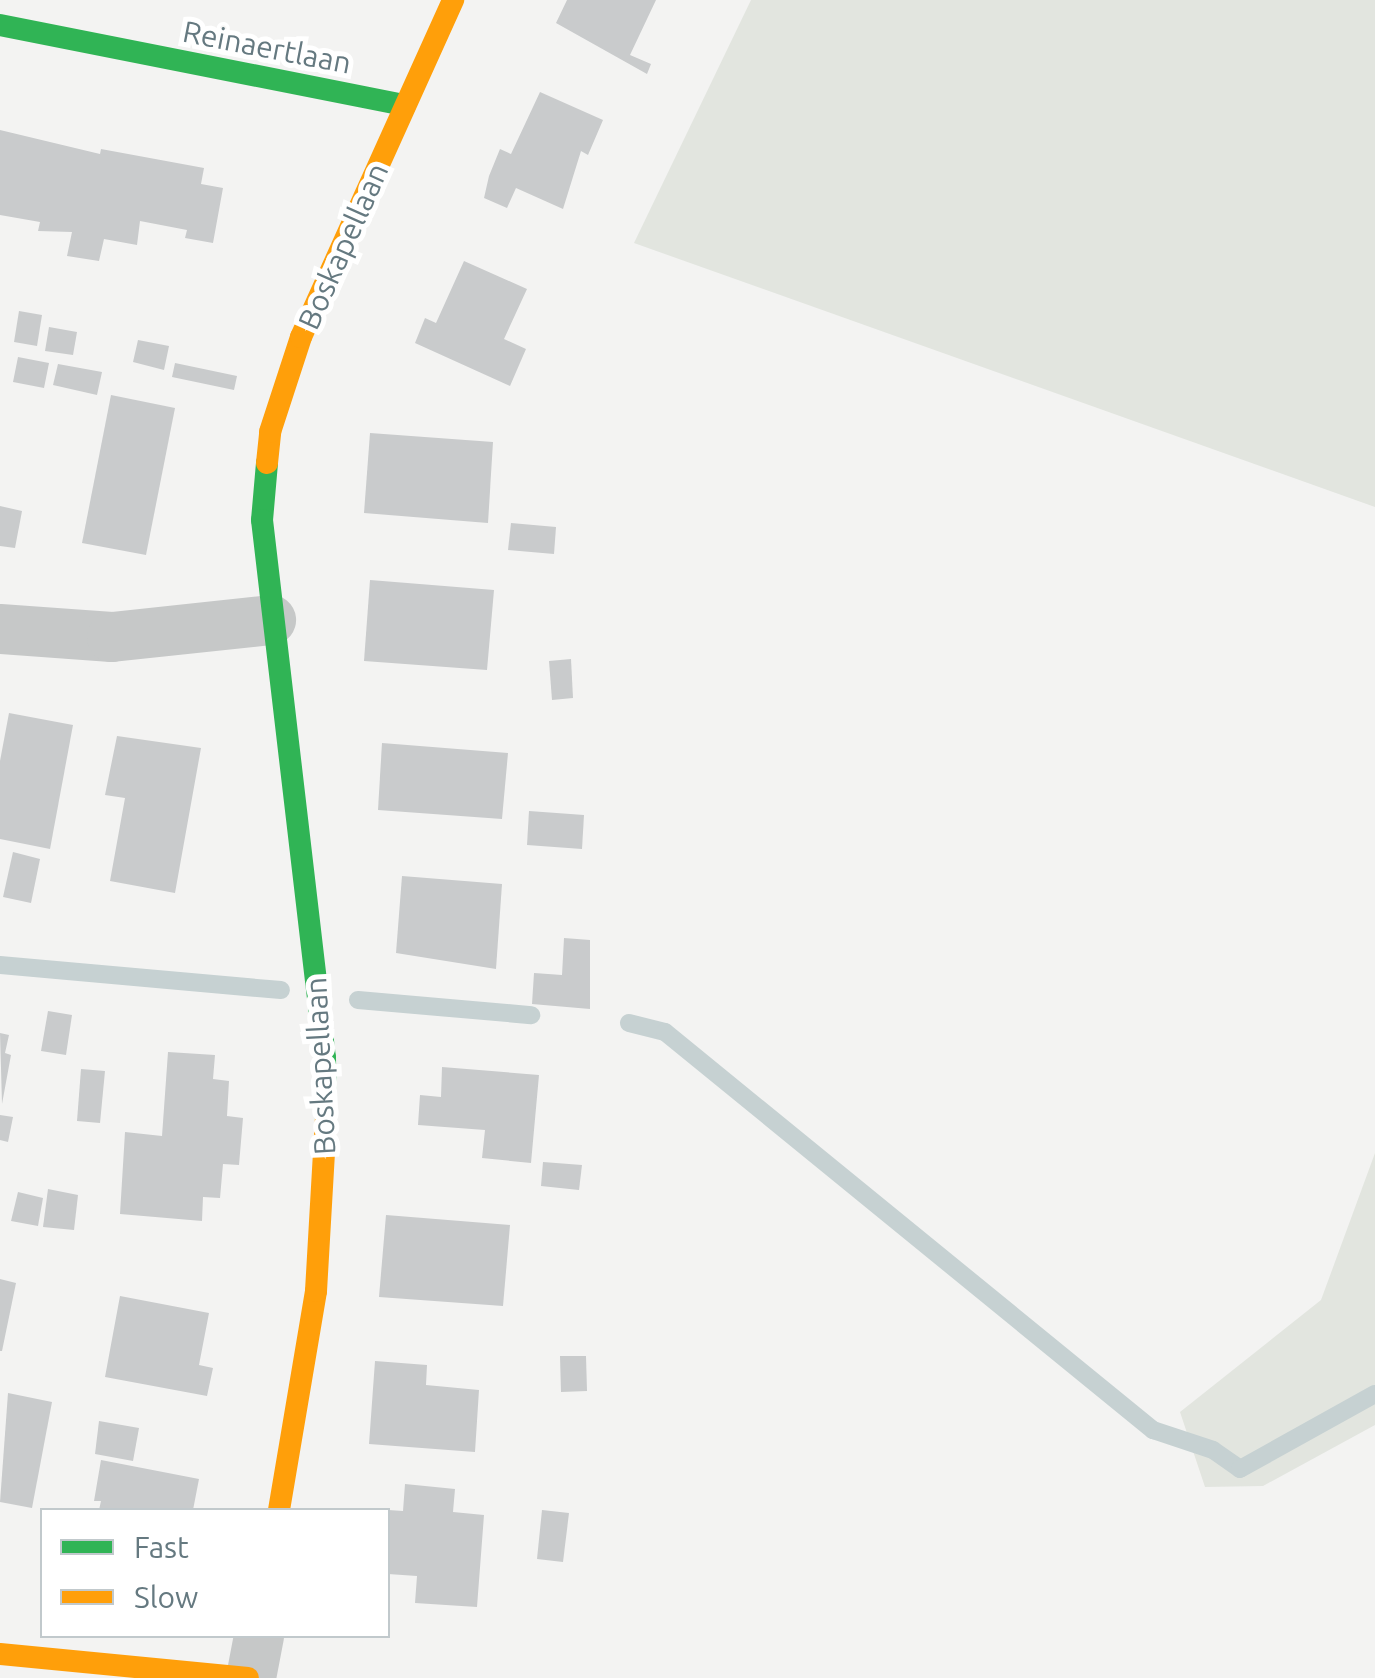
<!DOCTYPE html>
<style>
body{margin:0}
#map{position:relative;width:1375px;height:1678px;overflow:hidden;background:#f3f3f2;font-family:Ubuntu,sans-serif}
div>[style]{position:absolute}
.green>*{inset:0;background:#e2e5df}
.stream>*{height:18px;margin:-9px;padding:0 9px;transform-origin:9px;border-radius:9px;background:#c6d1d2}
.building>*{inset:0;background:#c9cbcc}
.street>*{height:50px;margin:-25px;padding:0 25px;transform-origin:25px;border-radius:25px;background:#c6c8c8}
.fast>*{height:22px;margin:-11px;padding:0 11px;transform-origin:11px;border-radius:11px;background:#30b455}
.slow>*{height:22px;margin:-11px;padding:0 11px;transform-origin:11px;border-radius:11px;background:#ff9f0a}
span{translate:-50% -50%;white-space:nowrap;text-align:center;line-height:1.15;-webkit-text-stroke:10px #fff;paint-order:stroke}
.street-label{font-size:30px;color:#657980}
.legend{position:absolute;left:40px;top:1508px;width:350px;height:130px;box-sizing:border-box;background:#fff;border:2px solid #c1c9cc;margin:0;padding:12px 18px;list-style:none;font-size:30px;color:#657980}
.legend li{display:flex;align-items:center;gap:20px;height:50px}
.legend b{width:50px;border:2px solid #c1c9cc}
</style>
<div id="map">
<div class="green">
<div style="clip-path:polygon(751px 0,1375px 0,1375px 507px,634px 243px)"></div>
<div style="clip-path:polygon(1375px 1153px,1375px 1425px,1263px 1486px,1205px 1487px,1180px 1412px,1321px 1300px)"></div>
</div>
<div class="stream">
<div style="left:0;top:965px;width:282px;rotate:5.1deg"></div>
<div style="left:358px;top:1000px;width:174px;rotate:5deg"></div>
<div style="left:629px;top:1023px;width:37px;rotate:14deg"></div>
<div style="left:665px;top:1032px;width:630px;rotate:39.2deg"></div>
<div style="left:1153px;top:1430px;width:63px;rotate:18.4deg"></div>
<div style="left:1213px;top:1450px;width:33px;rotate:35deg"></div>
<div style="left:1240px;top:1469px;width:154px;rotate:-29.1deg"></div>
</div>
<div class="building">
<div style="clip-path:polygon(567px 0,656px 0,630px 55px,651px 64px,647px 74px,556px 23px)"></div>
<div style="clip-path:polygon(540px 92px,603px 120px,588px 155px,581px 151px,563px 209px,516px 188px,507px 208px,484px 198px,489px 176px,500px 149px,511px 154px)"></div>
<div style="clip-path:polygon(0 130px,100px 154px,101px 149px,204px 168px,201px 184px,223px 188px,213px 243px,185px 238px,187px 230px,140px 221px,137px 245px,104px 239px,99px 261px,67px 256px,72px 232px,38px 231px,40px 222px,0 215px)"></div>
<div style="clip-path:polygon(464px 261px,527px 289px,504px 339px,526px 349px,510px 386px,415px 343px,425px 318px,436px 323px)"></div>
<div style="clip-path:polygon(19px 311px,42px 315px,37px 346px,14px 342px)"></div>
<div style="clip-path:polygon(49px 327px,77px 332px,73px 355px,45px 351px)"></div>
<div style="clip-path:polygon(138px 340px,169px 346px,164px 370px,133px 362px)"></div>
<div style="clip-path:polygon(18px 357px,49px 363px,44px 388px,13px 382px)"></div>
<div style="clip-path:polygon(175px 363px,237px 376px,234px 390px,172px 377px)"></div>
<div style="clip-path:polygon(58px 364px,102px 372px,97px 395px,53px 385px)"></div>
<div style="clip-path:polygon(111px 395px,175px 408px,146px 555px,82px 543px)"></div>
<div style="clip-path:polygon(370px 433px,493px 442px,488px 523px,364px 513px)"></div>
<div style="clip-path:polygon(0 506px,22px 511px,15px 548px,0 546px)"></div>
<div style="clip-path:polygon(511px 523px,556px 527px,554px 554px,508px 550px)"></div>
<div style="clip-path:polygon(370px 580px,494px 590px,487px 670px,364px 661px)"></div>
<div style="clip-path:polygon(571px 659px,573px 698px,552px 700px,549px 661px)"></div>
<div style="clip-path:polygon(9px 713px,73px 725px,50px 849px,0 839px,0 761px)"></div>
<div style="clip-path:polygon(117px 736px,201px 748px,175px 893px,110px 881px,125px 798px,105px 795px)"></div>
<div style="clip-path:polygon(382px 743px,508px 753px,502px 819px,378px 810px)"></div>
<div style="clip-path:polygon(529px 811px,584px 815px,582px 849px,527px 845px)"></div>
<div style="clip-path:polygon(13px 852px,40px 859px,31px 903px,3px 897px)"></div>
<div style="clip-path:polygon(402px 876px,502px 884px,496px 969px,396px 953px)"></div>
<div style="clip-path:polygon(564px 938px,590px 940px,590px 1009px,532px 1004px,534px 973px,562px 975px)"></div>
<div style="clip-path:polygon(48px 1011px,72px 1015px,66px 1055px,41px 1051px)"></div>
<div style="clip-path:polygon(0 1033px,9px 1035px,5px 1053px,11px 1055px,2px 1104px)"></div>
<div style="clip-path:polygon(168px 1052px,215px 1055px,213px 1079px,229px 1081px,227px 1116px,243px 1118px,239px 1165px,223px 1164px,220px 1198px,203px 1197px,202px 1221px,120px 1214px,125px 1132px,162px 1136px)"></div>
<div style="clip-path:polygon(442px 1067px,539px 1075px,531px 1163px,482px 1158px,485px 1130px,418px 1125px,420px 1095px,441px 1097px)"></div>
<div style="clip-path:polygon(81px 1069px,105px 1071px,100px 1123px,77px 1121px)"></div>
<div style="clip-path:polygon(0 1115px,13px 1117px,8px 1142px,0 1140px)"></div>
<div style="clip-path:polygon(543px 1162px,582px 1165px,579px 1190px,541px 1186px)"></div>
<div style="clip-path:polygon(48px 1189px,78px 1195px,74px 1230px,43px 1227px)"></div>
<div style="clip-path:polygon(18px 1192px,43px 1198px,38px 1226px,11px 1221px)"></div>
<div style="clip-path:polygon(386px 1215px,510px 1225px,503px 1306px,379px 1297px)"></div>
<div style="clip-path:polygon(0 1279px,16px 1283px,2px 1351px,0 1351px)"></div>
<div style="clip-path:polygon(120px 1296px,209px 1313px,199px 1365px,213px 1368px,207px 1396px,105px 1377px)"></div>
<div style="clip-path:polygon(560px 1356px,586px 1356px,587px 1391px,561px 1392px)"></div>
<div style="clip-path:polygon(375px 1361px,427px 1365px,426px 1385px,479px 1390px,475px 1452px,369px 1444px)"></div>
<div style="clip-path:polygon(8px 1393px,52px 1402px,32px 1508px,0 1502px)"></div>
<div style="clip-path:polygon(99px 1421px,139px 1428px,133px 1461px,95px 1454px)"></div>
<div style="clip-path:polygon(101px 1460px,199px 1479px,193px 1510px,99px 1510px,101px 1501px,94px 1501px)"></div>
<div style="clip-path:polygon(405px 1484px,455px 1489px,453px 1512px,484px 1515px,477px 1607px,415px 1603px,417px 1576px,388px 1574px,388px 1510px,403px 1511px)"></div>
<div style="clip-path:polygon(542px 1510px,569px 1513px,563px 1562px,537px 1559px)"></div>
</div>
<div class="street">
<div style="left:0;top:629px;width:112px;rotate:4.1deg"></div>
<div style="left:112px;top:637px;width:160px;rotate:-6.1deg"></div>
<div style="left:251px;top:1678px;width:43px;rotate:-79.2deg"></div>
</div>
<div class="fast">
<div style="left:0;top:25px;width:413px;rotate:11.2deg"></div>
<div style="left:267px;top:463px;width:57px;rotate:95deg"></div>
<div style="left:262px;top:520px;width:542px;rotate:83.32deg"></div>
<div style="left:325px;top:1058px;width:61px;rotate:89.1deg"></div>
</div>
<div class="slow">
<div style="left:267px;top:463px;width:31px;rotate:-84deg"></div>
<div style="left:270px;top:432px;width:100px;rotate:-71.9deg"></div>
<div style="left:301px;top:337px;width:370px;rotate:-65.7deg"></div>
<div style="left:279px;top:1510px;width:222px;rotate:-80.4deg"></div>
<div style="left:316px;top:1291px;width:172px;rotate:-86.7deg"></div>
<div style="left:0;top:1654px;width:249px;rotate:5.5deg"></div>
</div>
<div class="street-label">
<span style="left:267px;top:47px;rotate:11deg">Reinaertlaan</span>
<span style="left:343px;top:246px;rotate:-66deg">Boskapellaan</span>
<span style="left:320px;top:1066px;rotate:-93deg">Boskapellaan</span>
</div>
<ul class="legend">
<li><b style="height:12px;background:#30b455"></b>Fast</li>
<li><b style="height:12px;background:#ff9f0a"></b>Slow</li>
</ul>
</div>
